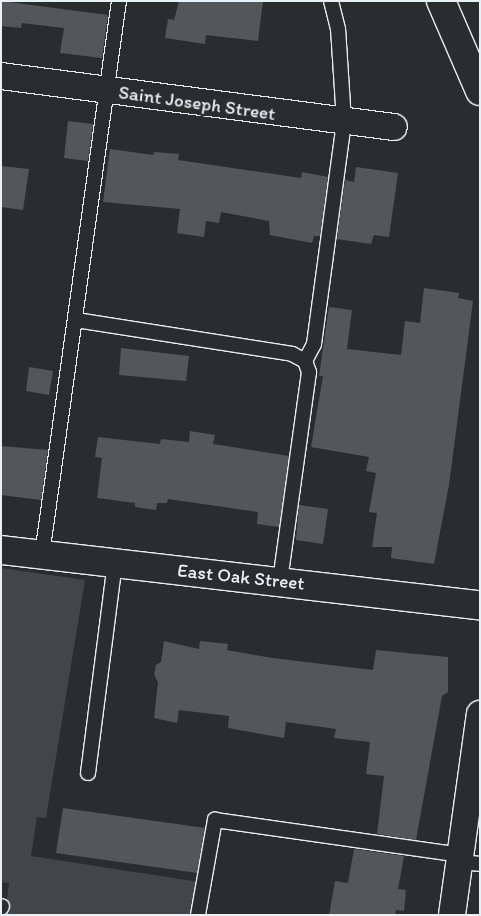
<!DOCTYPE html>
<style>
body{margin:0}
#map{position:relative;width:481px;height:916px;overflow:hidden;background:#2a2d2e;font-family:Itim,sans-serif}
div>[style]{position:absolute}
.green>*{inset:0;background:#424648}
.building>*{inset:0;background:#535759}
.roads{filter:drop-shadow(1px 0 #e8f1f8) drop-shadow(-1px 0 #e8f1f8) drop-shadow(0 1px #e8f1f8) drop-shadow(0 -1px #e8f1f8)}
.lane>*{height:14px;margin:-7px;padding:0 7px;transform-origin:7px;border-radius:7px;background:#2a2d2e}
.street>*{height:26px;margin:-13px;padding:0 13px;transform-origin:13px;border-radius:13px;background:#2a2d2e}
.secondary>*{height:28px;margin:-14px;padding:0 14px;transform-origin:14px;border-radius:14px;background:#2a2d2e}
.highway>*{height:28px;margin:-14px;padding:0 14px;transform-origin:14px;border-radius:14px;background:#2a2d2e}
span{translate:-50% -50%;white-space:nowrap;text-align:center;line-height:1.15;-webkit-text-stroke:5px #2a2d2e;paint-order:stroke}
.street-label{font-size:19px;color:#e8f1f8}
.frame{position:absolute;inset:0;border:2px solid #e8f1f8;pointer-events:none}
</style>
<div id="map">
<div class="green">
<div style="clip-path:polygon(1px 568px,85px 580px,46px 818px,37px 817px,31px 856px,206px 883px,201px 915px,5px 915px,9px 883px,1px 882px)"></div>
</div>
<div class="building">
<div style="clip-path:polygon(1px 1px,108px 15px,102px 58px,60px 53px,64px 28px,22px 23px,21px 28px,1px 26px)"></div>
<div style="clip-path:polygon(179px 1px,263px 1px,258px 41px,206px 35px,205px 44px,165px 38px,168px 19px,174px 20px)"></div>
<div style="clip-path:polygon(68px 121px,93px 124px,88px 161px,64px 158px)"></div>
<div style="clip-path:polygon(110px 149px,153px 155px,154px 152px,179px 154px,178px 160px,301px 178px,302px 172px,328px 177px,320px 236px,314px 236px,312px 243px,270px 235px,269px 221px,221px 212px,219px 223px,206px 221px,204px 237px,177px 233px,180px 209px,103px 202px)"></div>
<div style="clip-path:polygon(1px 166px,29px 169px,23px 210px,1px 207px)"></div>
<div style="clip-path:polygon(356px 167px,398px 173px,389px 237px,374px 235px,371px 244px,337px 239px,345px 180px,354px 182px)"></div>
<div style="clip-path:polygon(424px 288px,459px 293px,458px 298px,473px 301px,449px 485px,434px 564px,391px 558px,392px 547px,372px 547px,377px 513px,369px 512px,376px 473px,366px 471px,369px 457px,311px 447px,323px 376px,319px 376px,329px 307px,352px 310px,347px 349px,401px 355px,405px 321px,420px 323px)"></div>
<div style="clip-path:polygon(121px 348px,189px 356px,186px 381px,119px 375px)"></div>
<div style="clip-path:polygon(29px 367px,53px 371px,49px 395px,26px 391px)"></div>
<div style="clip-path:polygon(190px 431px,215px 435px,213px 444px,289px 456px,279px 527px,257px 524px,258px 512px,168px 499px,167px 503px,157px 503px,156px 510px,135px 507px,135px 503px,97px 498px,102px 458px,95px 457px,98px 437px,160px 444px,161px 439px,189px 442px)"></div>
<div style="clip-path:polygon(1px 446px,48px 450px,41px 500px,1px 495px)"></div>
<div style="clip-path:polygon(299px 505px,328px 509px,323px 544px,296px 540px)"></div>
<div style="clip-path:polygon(164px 641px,199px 649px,200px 641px,228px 644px,227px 650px,272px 658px,373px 670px,376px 650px,448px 657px,448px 692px,442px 696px,416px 840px,377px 834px,384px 776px,366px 774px,370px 742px,334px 738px,336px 729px,286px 722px,284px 738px,228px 728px,229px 716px,179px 710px,177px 723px,154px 718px,158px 682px,154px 675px,156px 665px,161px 662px)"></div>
<div style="clip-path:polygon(63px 808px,205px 828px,197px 873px,56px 853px)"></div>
<div style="clip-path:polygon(354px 849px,404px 856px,398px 889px,406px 890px,404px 911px,396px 910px,395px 915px,329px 915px,335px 881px,348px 883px)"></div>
</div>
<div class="roads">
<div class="lane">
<div style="left:76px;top:320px;width:219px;rotate:8.9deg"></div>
<div style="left:292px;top:354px;width:15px;rotate:28deg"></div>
<div style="left:305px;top:361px;width:12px;rotate:70deg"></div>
<div style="left:309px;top:372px;width:211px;rotate:97.9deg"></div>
<div style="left:305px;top:361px;width:19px;rotate:-62deg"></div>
<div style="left:314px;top:344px;width:225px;rotate:-82.3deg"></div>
<div style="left:344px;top:121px;width:92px;rotate:-93.7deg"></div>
<div style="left:338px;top:29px;width:29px;rotate:-104deg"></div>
<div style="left:42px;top:555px;width:559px;rotate:-82.09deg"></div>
<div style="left:88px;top:773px;width:212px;rotate:-82.7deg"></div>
<div style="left:459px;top:862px;width:21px;rotate:5deg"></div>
<div style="left:1px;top:908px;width:2px;rotate:-63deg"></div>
<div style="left:198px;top:915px;width:97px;rotate:-79.9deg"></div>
<div style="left:215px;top:820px;width:247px;rotate:8.1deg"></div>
</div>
<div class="street">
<div style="left:1px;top:76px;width:396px;rotate:7.4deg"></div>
<div style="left:452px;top:915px;width:203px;rotate:-82.1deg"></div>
</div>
<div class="secondary">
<div style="left:1px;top:550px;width:482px;rotate:6.6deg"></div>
</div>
<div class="highway">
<div style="left:441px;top:1px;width:98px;rotate:66.6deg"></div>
</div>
</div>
<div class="street-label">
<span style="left:197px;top:103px;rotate:8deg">Saint Joseph Street</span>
<span style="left:241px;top:577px;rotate:6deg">East Oak Street</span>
</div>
<div class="frame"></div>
</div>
